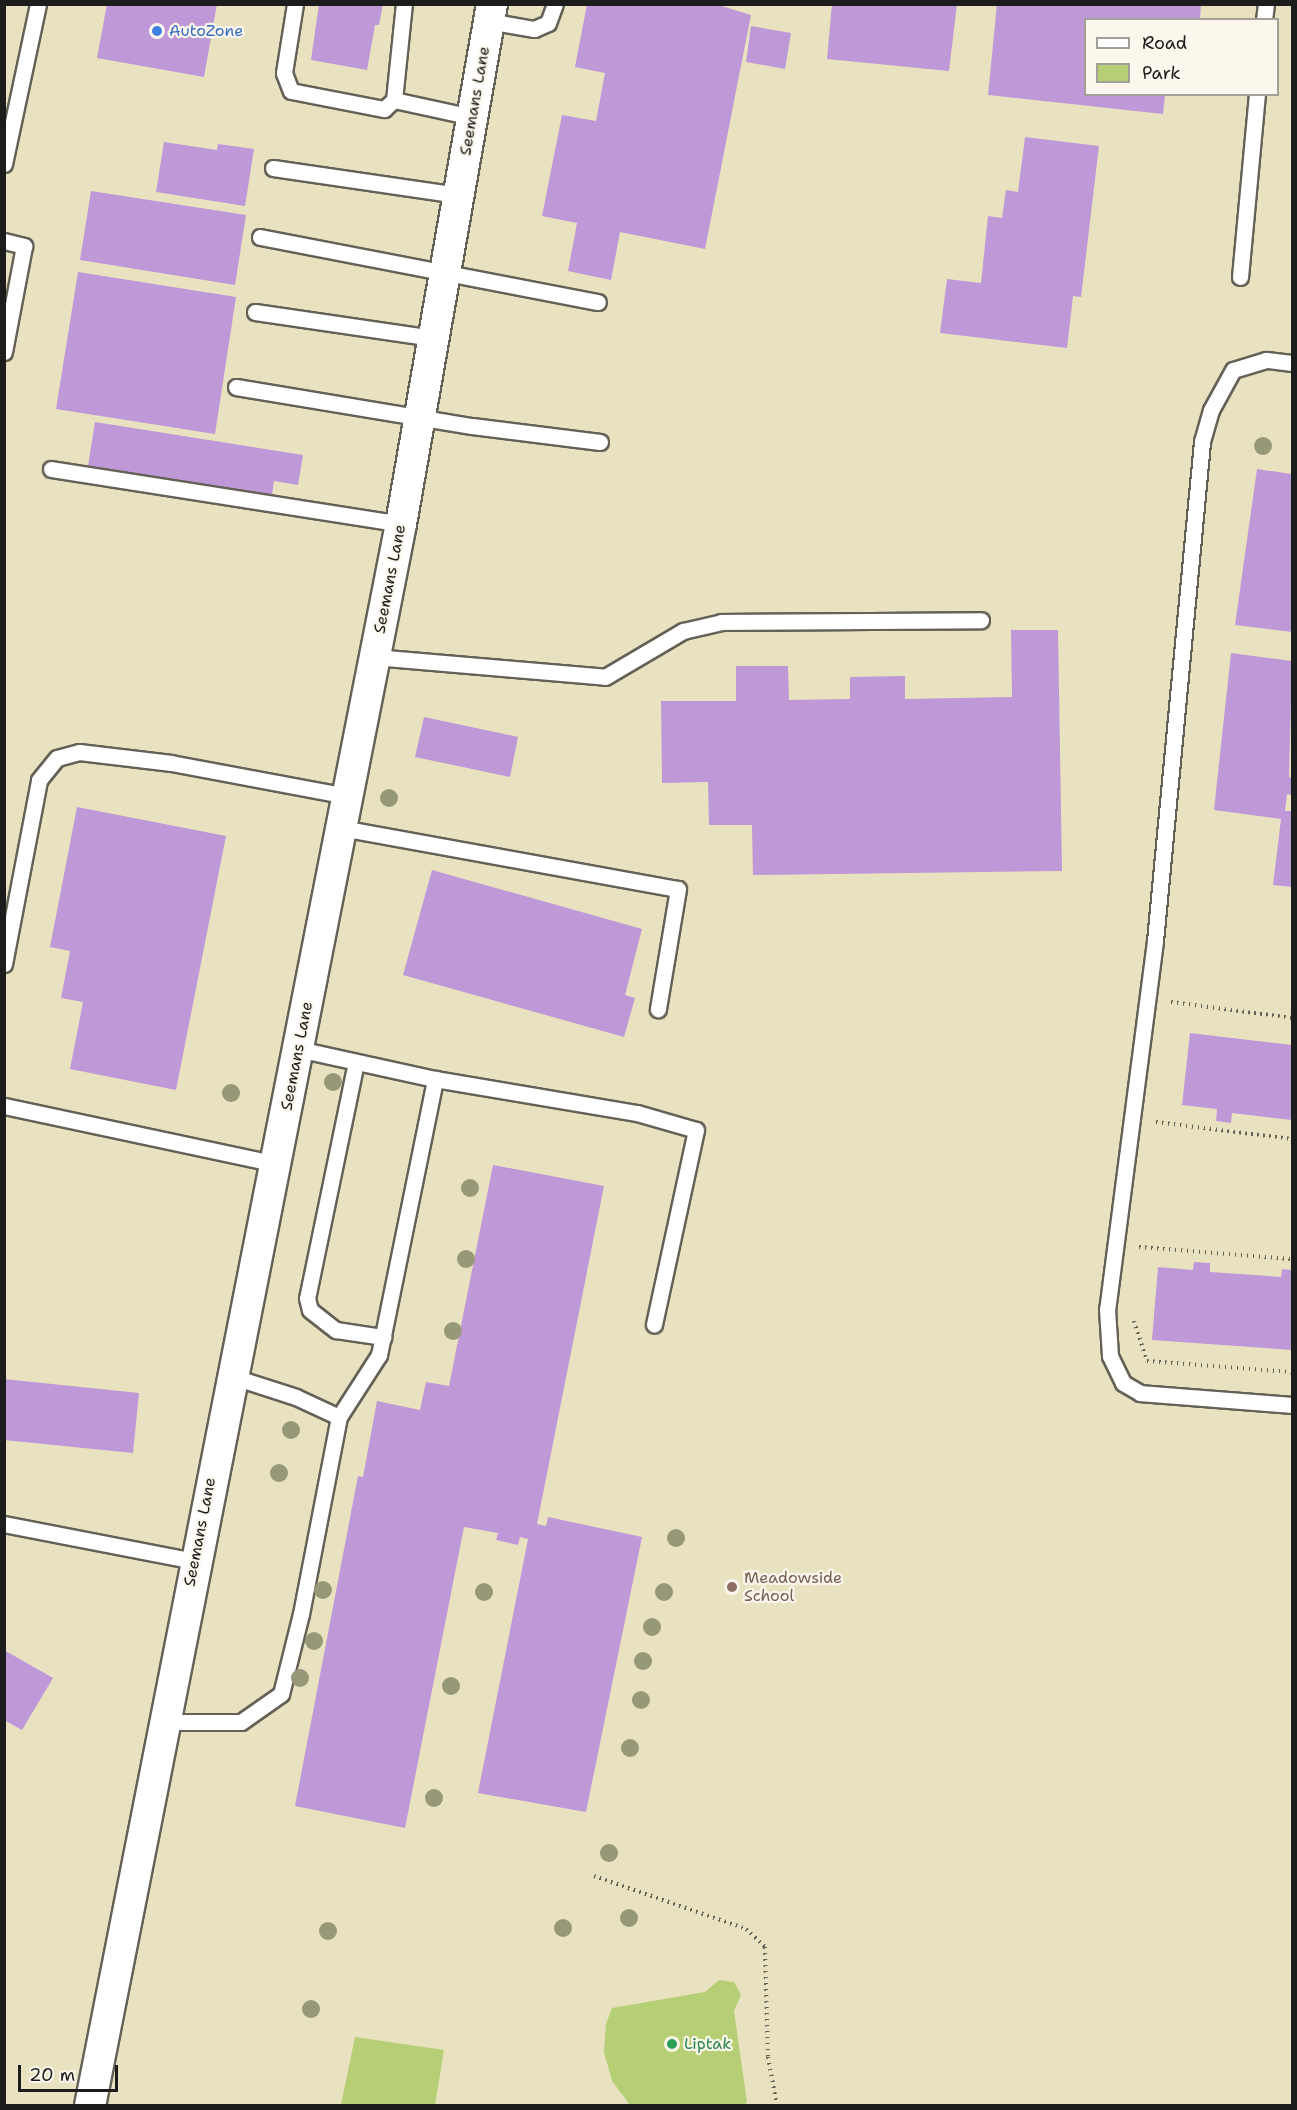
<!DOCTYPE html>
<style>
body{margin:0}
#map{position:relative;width:1297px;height:2110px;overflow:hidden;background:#e9e2c1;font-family:"Shantell Sans",sans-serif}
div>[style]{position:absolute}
.green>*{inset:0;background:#b7cf74}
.building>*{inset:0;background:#be98d7}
.path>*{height:4px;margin-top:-2px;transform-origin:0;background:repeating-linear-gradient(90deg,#646156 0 1.5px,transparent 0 6px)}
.roads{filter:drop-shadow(2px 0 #646156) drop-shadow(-2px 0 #646156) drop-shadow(0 2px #646156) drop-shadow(0 -2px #646156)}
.lane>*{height:15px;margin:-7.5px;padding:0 7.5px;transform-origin:7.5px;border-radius:7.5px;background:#fff}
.street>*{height:30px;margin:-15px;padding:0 15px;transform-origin:15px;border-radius:15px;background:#fff}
.trees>*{width:18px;height:18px;margin:-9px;border-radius:50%;background:#969877}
.dots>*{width:16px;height:16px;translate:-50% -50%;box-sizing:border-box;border:3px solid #fbf7ec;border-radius:50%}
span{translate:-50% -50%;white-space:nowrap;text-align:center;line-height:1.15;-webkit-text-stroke:4.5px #fbf7ec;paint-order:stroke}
.shop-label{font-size:16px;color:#366cbe}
.left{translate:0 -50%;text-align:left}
.street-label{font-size:16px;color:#1c1c1c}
.education-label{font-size:16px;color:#785e54}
.leisure-label{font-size:16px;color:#27864d}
.frame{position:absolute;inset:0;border:6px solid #1c1c1c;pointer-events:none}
.legend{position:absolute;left:1084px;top:18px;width:195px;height:78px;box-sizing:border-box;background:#fbf7ec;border:2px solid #a29f99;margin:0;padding:8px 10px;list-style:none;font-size:18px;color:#1c1c1c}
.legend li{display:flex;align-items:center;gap:12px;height:30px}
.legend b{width:30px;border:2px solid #a29f99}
.scale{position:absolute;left:18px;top:2065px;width:100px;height:27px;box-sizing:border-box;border:3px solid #1c1c1c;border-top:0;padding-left:8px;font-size:18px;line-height:21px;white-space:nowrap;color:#1c1c1c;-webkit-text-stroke:4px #fbf7ec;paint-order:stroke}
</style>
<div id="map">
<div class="green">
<div style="clip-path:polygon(719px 1980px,734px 1982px,741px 1995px,734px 2011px,747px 2102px,743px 2106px,630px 2105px,612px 2081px,604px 2052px,606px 2024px,612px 2008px,705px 1992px)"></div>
<div style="clip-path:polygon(355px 2037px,444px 2050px,435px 2105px,341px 2105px)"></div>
</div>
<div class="building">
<div style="clip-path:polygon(107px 4px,217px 4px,204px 77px,97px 58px)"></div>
<div style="clip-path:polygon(319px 4px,383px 4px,379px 25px,375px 25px,367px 70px,311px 60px)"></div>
<div style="clip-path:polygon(587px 4px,715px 4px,751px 15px,705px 249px,620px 232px,611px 280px,568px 271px,577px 223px,542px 216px,562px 115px,596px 121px,605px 73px,575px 67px)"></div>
<div style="clip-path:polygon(832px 4px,957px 4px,949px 71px,827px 59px)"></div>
<div style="clip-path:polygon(997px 4px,1201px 4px,1200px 20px,1086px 20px,1086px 94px,1165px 94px,1163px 114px,988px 95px)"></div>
<div style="clip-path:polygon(751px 26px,791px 33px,785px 69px,746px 62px)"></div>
<div style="clip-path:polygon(1025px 137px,1099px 146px,1081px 297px,1073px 296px,1067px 348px,940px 333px,947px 279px,981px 283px,988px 216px,1002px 218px,1006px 190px,1018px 192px)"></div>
<div style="clip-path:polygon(164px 142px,217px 150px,218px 144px,254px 149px,245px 206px,156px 192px)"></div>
<div style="clip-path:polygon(91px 191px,246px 215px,235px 285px,80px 260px)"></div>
<div style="clip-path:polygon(78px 272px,236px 297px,215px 434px,56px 409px)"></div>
<div style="clip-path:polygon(95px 422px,303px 455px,298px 485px,274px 481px,272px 495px,88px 466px)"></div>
<div style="clip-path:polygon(1257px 469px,1292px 474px,1292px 632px,1235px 625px)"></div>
<div style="clip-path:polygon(1011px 630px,1058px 630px,1062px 871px,753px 875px,752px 825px,709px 825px,708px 782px,662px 783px,661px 701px,736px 701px,736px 666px,788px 666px,789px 700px,850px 699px,850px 677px,905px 676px,905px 699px,1012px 697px)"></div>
<div style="clip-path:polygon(1231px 653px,1292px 661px,1289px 777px,1292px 778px,1292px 795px,1287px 794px,1285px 811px,1292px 811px,1292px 887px,1273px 885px,1281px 819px,1214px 810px)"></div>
<div style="clip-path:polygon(424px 717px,518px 737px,510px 777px,415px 757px)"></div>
<div style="clip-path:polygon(77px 807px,226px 836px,176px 1090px,70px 1069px,83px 1002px,61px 998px,70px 951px,50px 947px)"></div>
<div style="clip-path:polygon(432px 870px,642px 929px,625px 995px,635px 998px,624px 1037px,403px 975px)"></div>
<div style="clip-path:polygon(1190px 1033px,1292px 1045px,1292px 1120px,1232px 1113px,1231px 1123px,1216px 1121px,1217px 1109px,1182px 1105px)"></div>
<div style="clip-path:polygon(493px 1165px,604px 1186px,537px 1524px,546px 1526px,548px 1517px,642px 1537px,586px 1812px,478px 1793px,528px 1539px,520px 1537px,518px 1545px,496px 1540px,498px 1533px,464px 1527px,405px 1828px,295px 1806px,358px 1476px,363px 1477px,377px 1401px,420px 1410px,426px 1382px,449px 1386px)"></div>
<div style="clip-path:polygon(1194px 1262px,1210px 1263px,1210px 1272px,1281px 1277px,1282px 1269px,1292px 1270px,1292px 1350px,1152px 1340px,1158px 1267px,1193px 1270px)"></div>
<div style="clip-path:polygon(4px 1379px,139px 1393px,133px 1453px,4px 1440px)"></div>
<div style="clip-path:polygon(4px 1650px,53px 1678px,22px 1730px,4px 1720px)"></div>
</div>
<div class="path">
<div style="left:1171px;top:1002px;width:122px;rotate:7.5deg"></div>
<div style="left:1156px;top:1122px;width:137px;rotate:7.1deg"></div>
<div style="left:1139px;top:1247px;width:153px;rotate:4.5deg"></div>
<div style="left:1134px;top:1321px;width:42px;rotate:72deg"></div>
<div style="left:1147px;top:1361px;width:145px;rotate:4.3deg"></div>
<div style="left:594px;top:1876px;width:161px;rotate:19.2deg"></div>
<div style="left:746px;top:1929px;width:26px;rotate:43deg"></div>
<div style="left:765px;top:1947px;width:110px;rotate:88.4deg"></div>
<div style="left:768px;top:2057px;width:50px;rotate:79.6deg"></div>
</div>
<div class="roads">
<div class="lane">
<div style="left:295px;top:4px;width:70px;rotate:99.1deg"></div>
<div style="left:284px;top:73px;width:19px;rotate:69deg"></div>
<div style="left:291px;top:91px;width:95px;rotate:11deg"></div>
<div style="left:384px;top:109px;width:13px;rotate:-42deg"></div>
<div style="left:394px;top:100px;width:97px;rotate:-84.1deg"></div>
<div style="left:1264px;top:20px;width:16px;rotate:-83deg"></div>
<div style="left:488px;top:21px;width:47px;rotate:9.9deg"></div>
<div style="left:534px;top:29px;width:15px;rotate:-23deg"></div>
<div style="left:548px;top:23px;width:20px;rotate:-70deg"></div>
<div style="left:394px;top:100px;width:80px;rotate:12.3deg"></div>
<div style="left:4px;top:164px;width:164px;rotate:-78deg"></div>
<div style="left:273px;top:168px;width:187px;rotate:8.3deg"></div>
<div style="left:260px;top:237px;width:344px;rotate:10.9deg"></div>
<div style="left:4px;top:241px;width:21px;rotate:14deg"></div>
<div style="left:24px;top:246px;width:108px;rotate:100.7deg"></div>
<div style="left:1240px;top:277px;width:184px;rotate:-84.7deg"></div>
<div style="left:255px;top:312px;width:180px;rotate:8.3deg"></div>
<div style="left:1292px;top:363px;width:26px;rotate:-173deg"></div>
<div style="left:1266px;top:360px;width:34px;rotate:163deg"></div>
<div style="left:1233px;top:370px;width:46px;rotate:118.8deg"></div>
<div style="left:1211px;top:410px;width:33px;rotate:106deg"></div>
<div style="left:1202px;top:442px;width:501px;rotate:95.38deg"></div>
<div style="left:1155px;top:941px;width:371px;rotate:97.4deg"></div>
<div style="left:1107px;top:1309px;width:47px;rotate:86.3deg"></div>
<div style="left:1110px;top:1356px;width:30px;rotate:64deg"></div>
<div style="left:1123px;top:1383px;width:20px;rotate:30deg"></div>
<div style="left:1140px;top:1393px;width:152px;rotate:4.5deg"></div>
<div style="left:236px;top:387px;width:239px;rotate:9.4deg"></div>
<div style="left:472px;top:426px;width:129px;rotate:7.1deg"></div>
<div style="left:51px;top:469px;width:354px;rotate:8.9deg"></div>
<div style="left:374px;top:657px;width:232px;rotate:4.9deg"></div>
<div style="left:605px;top:677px;width:91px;rotate:-30.5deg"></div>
<div style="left:683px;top:631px;width:39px;rotate:-13deg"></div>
<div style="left:721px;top:622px;width:260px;rotate:-0.4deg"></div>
<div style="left:341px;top:828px;width:342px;rotate:10.3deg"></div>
<div style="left:678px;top:889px;width:122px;rotate:99.5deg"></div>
<div style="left:4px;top:964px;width:187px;rotate:-79.2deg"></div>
<div style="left:39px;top:780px;width:28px;rotate:-51deg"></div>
<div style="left:57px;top:758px;width:23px;rotate:-15deg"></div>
<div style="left:79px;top:752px;width:93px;rotate:6.8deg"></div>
<div style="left:171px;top:763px;width:180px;rotate:10.6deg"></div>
<div style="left:298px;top:1049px;width:140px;rotate:12.4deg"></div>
<div style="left:435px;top:1079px;width:205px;rotate:9.6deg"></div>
<div style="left:637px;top:1113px;width:61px;rotate:16.1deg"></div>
<div style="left:696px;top:1130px;width:199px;rotate:102.2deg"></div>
<div style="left:356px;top:1062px;width:241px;rotate:101.7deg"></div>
<div style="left:307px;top:1298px;width:12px;rotate:76deg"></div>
<div style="left:310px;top:1310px;width:33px;rotate:38deg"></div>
<div style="left:336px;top:1330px;width:48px;rotate:8.5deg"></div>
<div style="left:4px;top:1106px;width:278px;rotate:12deg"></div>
<div style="left:339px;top:1417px;width:74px;rotate:-57.2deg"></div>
<div style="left:379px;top:1355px;width:282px;rotate:-78.5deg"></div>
<div style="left:4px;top:1524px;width:195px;rotate:11deg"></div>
<div style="left:164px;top:1722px;width:77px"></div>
<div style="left:241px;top:1722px;width:49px;rotate:-35deg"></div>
<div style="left:281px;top:1694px;width:82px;rotate:-76deg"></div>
<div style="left:301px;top:1614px;width:201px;rotate:-79.1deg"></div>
<div style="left:339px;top:1417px;width:47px;rotate:-155.1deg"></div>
<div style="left:296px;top:1397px;width:68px;rotate:-162.1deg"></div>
</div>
<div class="street">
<div style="left:90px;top:2106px;width:1612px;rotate:-78.88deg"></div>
<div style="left:401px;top:524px;width:528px;rotate:-80.07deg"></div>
</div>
</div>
<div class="trees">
<div style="left:1263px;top:446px"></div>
<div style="left:389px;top:798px"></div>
<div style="left:333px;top:1082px"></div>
<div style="left:231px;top:1093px"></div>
<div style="left:470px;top:1188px"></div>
<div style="left:466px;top:1259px"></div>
<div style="left:453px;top:1331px"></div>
<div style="left:291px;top:1430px"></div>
<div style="left:279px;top:1473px"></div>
<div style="left:676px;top:1538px"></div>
<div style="left:323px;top:1590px"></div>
<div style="left:484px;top:1592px"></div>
<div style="left:664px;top:1592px"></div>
<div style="left:652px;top:1627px"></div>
<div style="left:314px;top:1641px"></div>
<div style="left:643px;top:1661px"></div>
<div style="left:300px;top:1678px"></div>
<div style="left:451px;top:1686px"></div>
<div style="left:641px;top:1700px"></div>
<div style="left:630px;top:1748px"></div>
<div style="left:434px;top:1798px"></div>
<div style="left:609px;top:1853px"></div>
<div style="left:629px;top:1918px"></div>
<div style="left:563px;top:1928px"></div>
<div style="left:328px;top:1931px"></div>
<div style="left:311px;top:2009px"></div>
</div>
<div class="dots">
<div style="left:157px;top:31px;background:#3f7fe0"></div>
<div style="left:732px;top:1587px;background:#8d6e63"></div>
<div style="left:672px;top:2044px;background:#2e9e5b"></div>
</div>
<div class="shop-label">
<span class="left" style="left:169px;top:31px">AutoZone</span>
</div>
<div class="street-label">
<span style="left:475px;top:101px;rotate:-80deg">Seemans Lane</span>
<span style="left:390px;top:579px;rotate:-79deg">Seemans Lane</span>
<span style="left:297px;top:1056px;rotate:-79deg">Seemans Lane</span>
<span style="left:200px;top:1532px;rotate:-79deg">Seemans Lane</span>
</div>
<div class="education-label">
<span class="left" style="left:744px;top:1587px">Meadowside<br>School</span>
</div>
<div class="leisure-label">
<span class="left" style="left:684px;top:2044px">Liptak</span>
</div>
<div class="frame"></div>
<ul class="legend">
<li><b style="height:8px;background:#fff"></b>Road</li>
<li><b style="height:16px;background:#b7cf74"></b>Park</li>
</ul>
<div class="scale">20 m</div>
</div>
